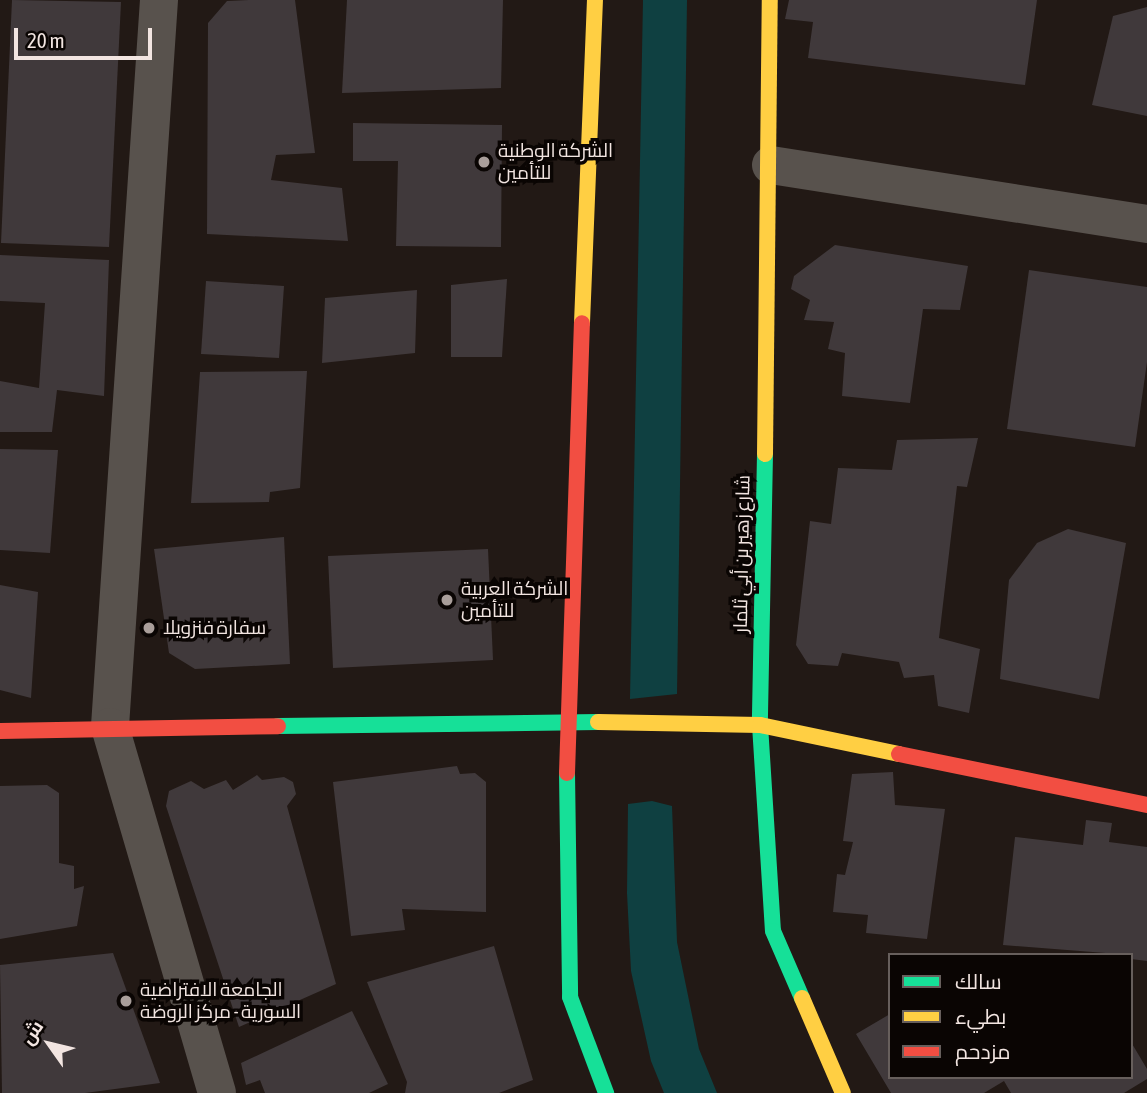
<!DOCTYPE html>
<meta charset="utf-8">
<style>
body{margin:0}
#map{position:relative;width:1147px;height:1093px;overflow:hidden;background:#221915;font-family:"Asap Condensed",Cairo,sans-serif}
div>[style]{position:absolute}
.water>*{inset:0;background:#0f4041}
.building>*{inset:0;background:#40393b}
.street>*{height:38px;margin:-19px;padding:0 19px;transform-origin:19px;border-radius:19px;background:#58524d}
.fast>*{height:16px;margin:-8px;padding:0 8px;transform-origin:8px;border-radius:8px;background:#16e098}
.slow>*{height:16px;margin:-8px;padding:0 8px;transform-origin:8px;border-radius:8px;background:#ffcf43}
.jam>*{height:16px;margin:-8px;padding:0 8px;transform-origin:8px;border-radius:8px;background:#f24e42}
.dots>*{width:19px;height:19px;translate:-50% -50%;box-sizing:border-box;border:4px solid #0a0503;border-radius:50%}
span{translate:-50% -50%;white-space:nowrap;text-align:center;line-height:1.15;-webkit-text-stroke:7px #0a0503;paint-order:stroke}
.poi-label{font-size:19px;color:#f2e5e1}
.left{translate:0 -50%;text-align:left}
.street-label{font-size:19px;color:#f2e5e1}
.legend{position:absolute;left:888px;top:953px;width:245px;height:126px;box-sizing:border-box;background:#0a0503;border:2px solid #675f5c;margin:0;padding:9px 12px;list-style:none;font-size:21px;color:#f2e5e1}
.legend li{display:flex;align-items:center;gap:14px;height:35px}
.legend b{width:35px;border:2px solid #675f5c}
.north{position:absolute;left:14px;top:1009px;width:70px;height:70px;-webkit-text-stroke:5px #0a0503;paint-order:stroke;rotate:304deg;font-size:19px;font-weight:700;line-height:28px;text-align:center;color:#f2e5e1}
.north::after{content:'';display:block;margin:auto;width:24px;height:32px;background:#f2e5e1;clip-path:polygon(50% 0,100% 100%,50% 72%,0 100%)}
.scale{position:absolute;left:14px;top:28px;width:138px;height:32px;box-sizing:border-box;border:4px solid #f2e5e1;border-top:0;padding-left:9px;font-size:21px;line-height:24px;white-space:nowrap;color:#f2e5e1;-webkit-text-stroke:5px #0a0503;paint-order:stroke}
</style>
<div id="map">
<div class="water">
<div style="clip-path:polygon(643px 0,687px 0,677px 694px,630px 699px)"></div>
<div style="clip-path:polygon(652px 801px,672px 806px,677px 942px,699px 1049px,717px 1093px,664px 1093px,651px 1061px,631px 971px,627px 893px,628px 804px)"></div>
</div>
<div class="building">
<div style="clip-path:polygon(12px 0,121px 2px,109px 247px,1px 243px)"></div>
<div style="clip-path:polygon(249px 0,295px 0,315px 153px,276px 155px,271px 180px,342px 188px,348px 241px,207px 234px,208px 23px,227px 1px)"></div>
<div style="clip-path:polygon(347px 0,503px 0,501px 88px,342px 93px)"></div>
<div style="clip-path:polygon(789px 0,1037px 0,1025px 85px,808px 58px,813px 22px,785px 19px)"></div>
<div style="clip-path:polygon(1147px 7px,1147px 116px,1092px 105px,1113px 16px)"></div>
<div style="clip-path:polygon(353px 123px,502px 125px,501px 247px,396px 246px,398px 161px,353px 161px)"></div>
<div style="clip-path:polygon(835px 245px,968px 266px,960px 310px,923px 309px,910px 403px,842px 396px,845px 353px,828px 349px,834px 322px,804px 320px,810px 300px,791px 289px,794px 276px)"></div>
<div style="clip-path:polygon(0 255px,109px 260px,104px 396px,57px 390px,52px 432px,0 432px,0 381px,39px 388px,45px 303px,0 301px)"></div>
<div style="clip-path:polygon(1029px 270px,1147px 287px,1147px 362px,1135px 447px,1007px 429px)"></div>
<div style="clip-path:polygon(507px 279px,502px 357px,451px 357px,451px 285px)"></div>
<div style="clip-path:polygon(206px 281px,284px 286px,279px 358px,201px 354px)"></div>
<div style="clip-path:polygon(417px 290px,415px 353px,322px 363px,325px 298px)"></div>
<div style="clip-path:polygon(307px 371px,300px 488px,270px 492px,269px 502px,191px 503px,200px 372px)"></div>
<div style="clip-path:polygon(978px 438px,967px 487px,957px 486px,939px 638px,980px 649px,969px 713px,938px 706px,934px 675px,904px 678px,899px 662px,842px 653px,838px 666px,808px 664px,796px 645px,810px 521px,831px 524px,838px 468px,892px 470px,897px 440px)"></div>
<div style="clip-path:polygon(0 449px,58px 450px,50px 553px,0 550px)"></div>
<div style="clip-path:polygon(1068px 529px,1126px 543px,1099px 699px,1000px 679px,1009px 580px,1037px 543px)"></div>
<div style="clip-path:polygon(284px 537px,290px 664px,195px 669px,169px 653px,154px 549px)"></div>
<div style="clip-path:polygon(488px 549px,493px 660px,333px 668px,328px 556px)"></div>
<div style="clip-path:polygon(0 585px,38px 592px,31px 698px,0 690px)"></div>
<div style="clip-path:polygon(457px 766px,460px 774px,475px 773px,486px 782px,486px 912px,402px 909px,405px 930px,351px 936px,333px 782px)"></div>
<div style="clip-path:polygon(893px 772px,895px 805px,945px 809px,927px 939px,866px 933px,868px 915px,833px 912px,837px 874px,845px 875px,853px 842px,843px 841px,852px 774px)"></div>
<div style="clip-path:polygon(257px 775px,262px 780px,284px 777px,293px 782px,296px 794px,287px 806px,336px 984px,239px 1027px,166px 806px,169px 791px,191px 781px,204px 789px,226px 780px,233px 790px)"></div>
<div style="clip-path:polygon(47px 785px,59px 793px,59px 863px,74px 866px,74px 889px,84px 886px,77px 926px,0 939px,0 786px)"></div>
<div style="clip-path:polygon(1086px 820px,1112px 823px,1109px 842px,1147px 847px,1147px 961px,1131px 959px,1131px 955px,1003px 945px,1015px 837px,1083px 845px)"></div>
<div style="clip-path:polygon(494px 946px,533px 1080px,499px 1093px,405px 1093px,407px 1082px,367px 982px)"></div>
<div style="clip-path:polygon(113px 953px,160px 1083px,85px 1093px,2px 1093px,0 965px)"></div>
<div style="clip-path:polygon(352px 1011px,388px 1084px,369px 1093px,265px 1093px,260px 1080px,246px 1085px,241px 1063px)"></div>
<div style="clip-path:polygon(890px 1014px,890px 1077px,1131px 1077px,1131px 1042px,1147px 1069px,1147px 1079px,1124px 1093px,1011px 1093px,1004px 1081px,984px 1093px,891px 1093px,856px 1034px)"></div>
</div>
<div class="street">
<div style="left:159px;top:0;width:729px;rotate:93.86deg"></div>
<div style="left:110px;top:727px;width:381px;rotate:73.7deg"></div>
<div style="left:771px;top:165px;width:381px;rotate:8.9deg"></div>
</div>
<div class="fast">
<div style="left:765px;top:454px;width:271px;rotate:91.1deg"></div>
<div style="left:760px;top:725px;width:206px;rotate:86.4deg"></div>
<div style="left:773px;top:931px;width:73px;rotate:66.6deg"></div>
<div style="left:278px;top:726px;width:320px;rotate:-0.7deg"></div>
<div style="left:567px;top:773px;width:224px;rotate:89.2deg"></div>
<div style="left:570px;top:997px;width:103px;rotate:69.4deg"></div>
</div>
<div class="slow">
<div style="left:582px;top:323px;width:323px;rotate:-87.7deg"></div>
<div style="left:765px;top:454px;width:454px;rotate:-89.4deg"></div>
<div style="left:598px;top:722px;width:162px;rotate:1.1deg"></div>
<div style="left:760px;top:725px;width:142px;rotate:11.8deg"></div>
<div style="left:802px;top:998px;width:103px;rotate:66.7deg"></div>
</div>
<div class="jam">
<div style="left:0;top:731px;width:278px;rotate:-1deg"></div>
<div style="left:899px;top:754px;width:253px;rotate:11.6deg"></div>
<div style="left:567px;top:773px;width:450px;rotate:-88.1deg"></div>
</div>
<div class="dots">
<div style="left:484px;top:162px;background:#a99e9a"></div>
<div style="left:447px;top:600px;background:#a99e9a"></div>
<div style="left:149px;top:628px;background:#a99e9a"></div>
<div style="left:126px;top:1001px;background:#a99e9a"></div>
</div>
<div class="poi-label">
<span class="left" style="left:498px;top:162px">الشركة الوطنية<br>للتأمين</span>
<span class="left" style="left:461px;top:600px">الشركة العربية<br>للتأمين</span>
<span class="left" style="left:163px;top:628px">سفارة فنزويلا</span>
<span class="left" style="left:140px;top:1001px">الجامعة الافتراضية<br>السورية - مركز الروضة</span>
</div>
<div class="street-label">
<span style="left:742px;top:554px;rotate:-89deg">شارع زهير بن أبي ثلمار</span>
</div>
<ul class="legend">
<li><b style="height:9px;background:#16e098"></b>سالك</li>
<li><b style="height:9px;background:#ffcf43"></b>بطيء</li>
<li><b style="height:9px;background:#f24e42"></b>مزدحم</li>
</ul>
<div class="north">ش</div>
<div class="scale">20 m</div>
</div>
